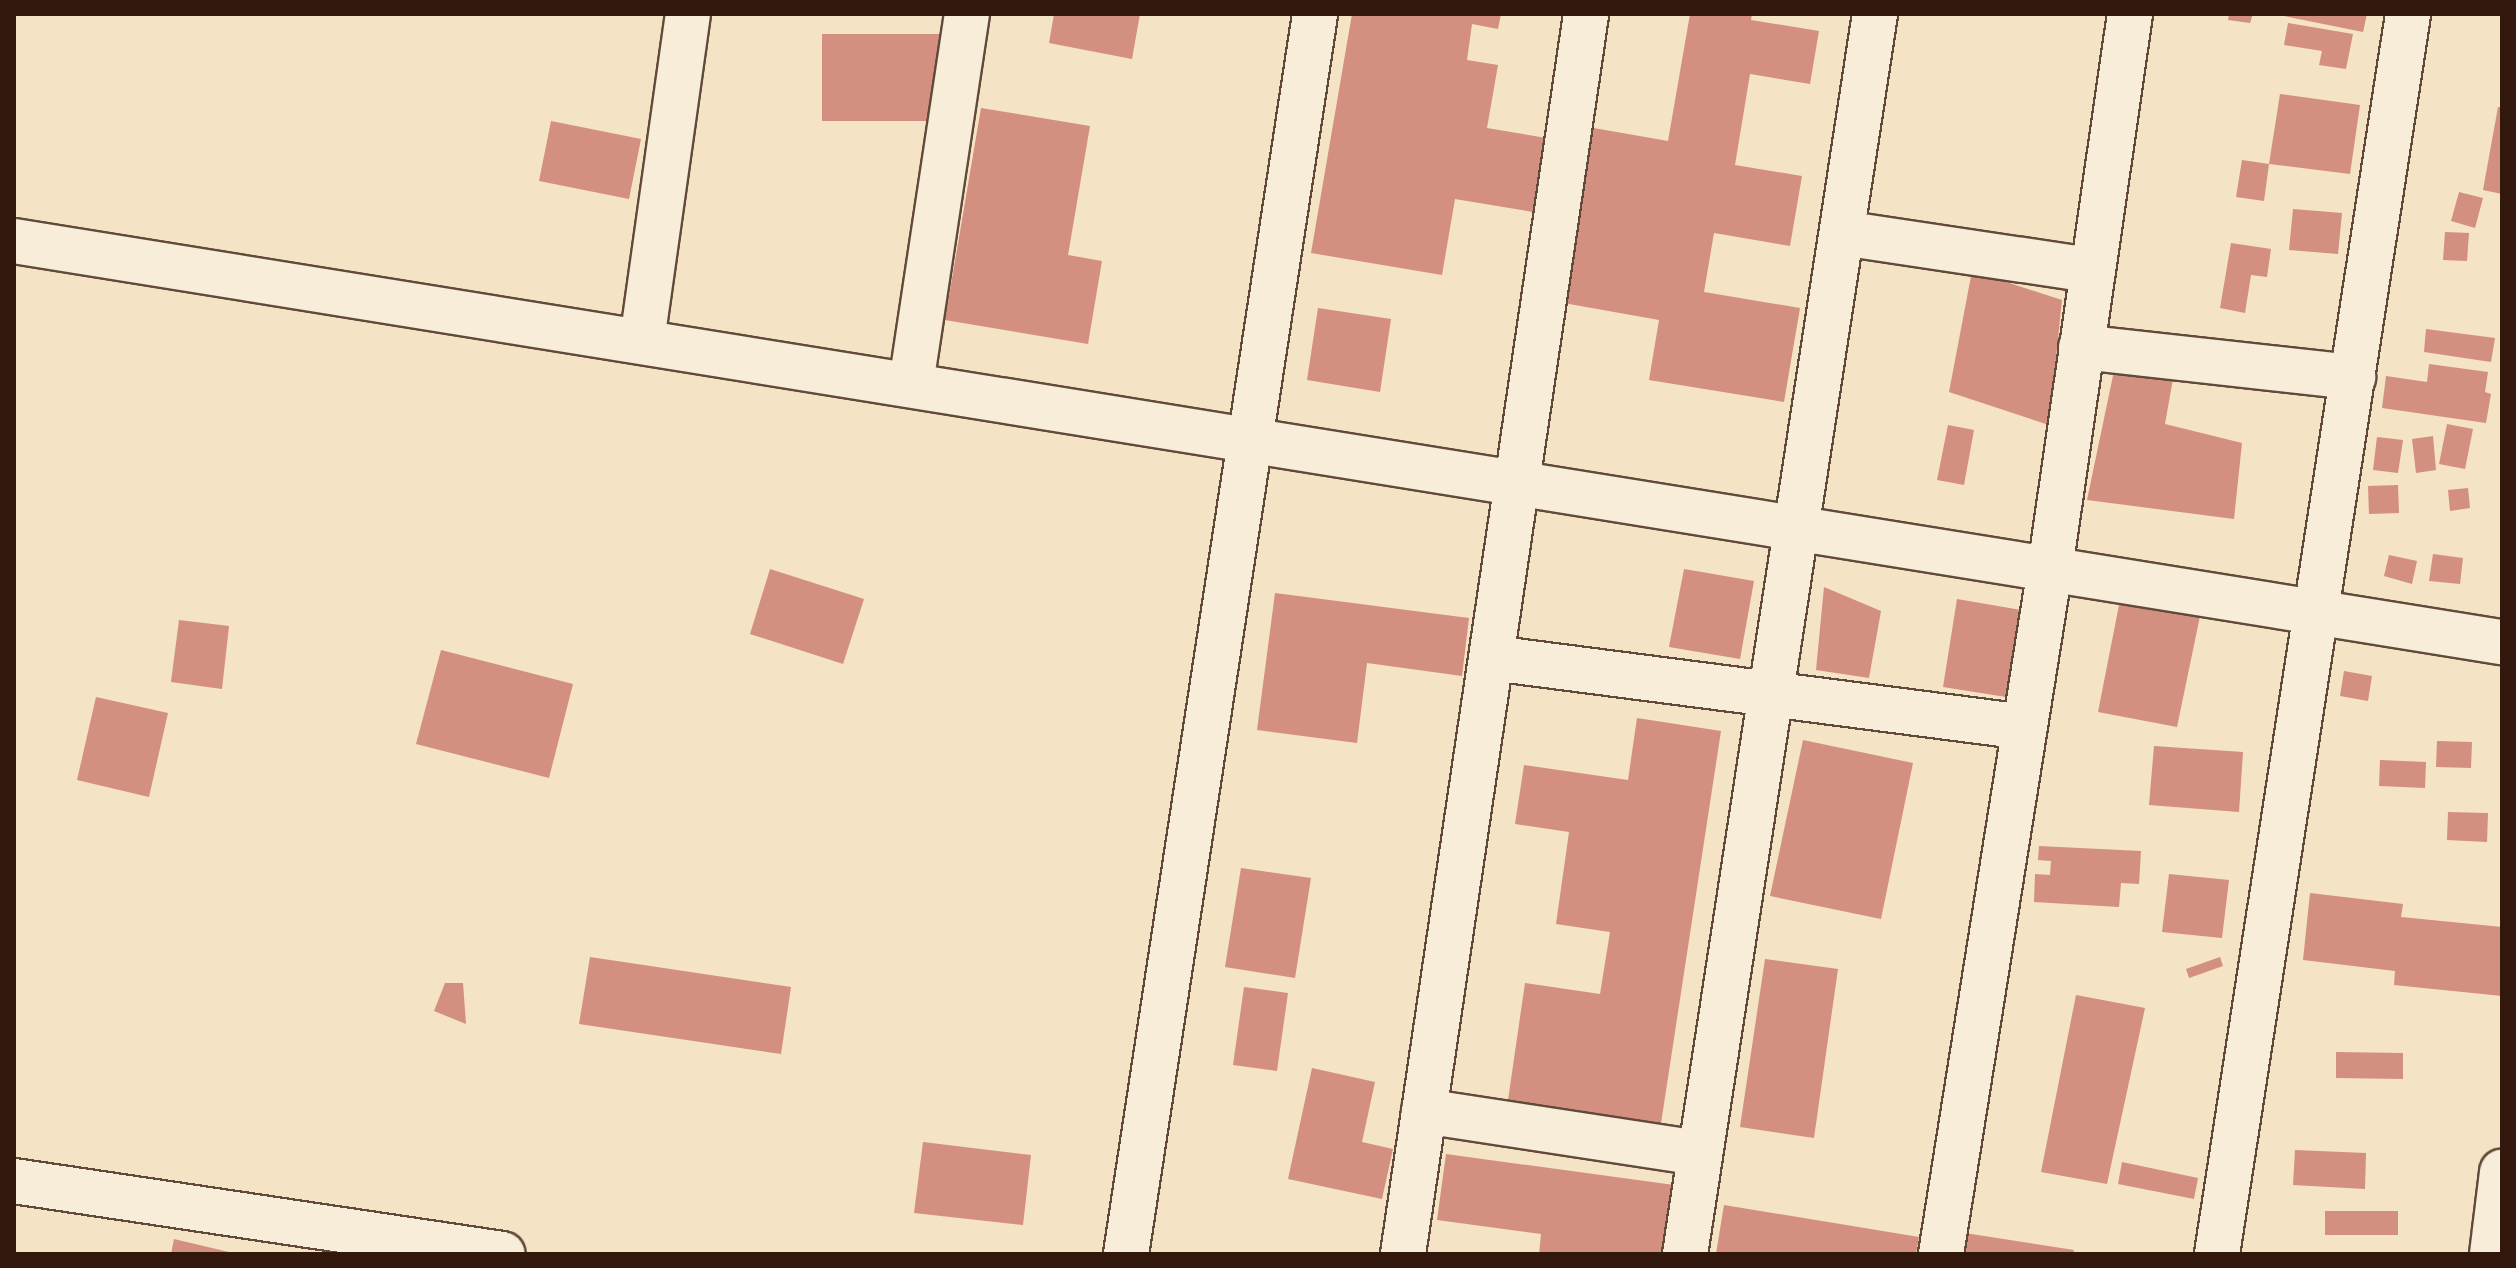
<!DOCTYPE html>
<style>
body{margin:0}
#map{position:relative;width:2516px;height:1268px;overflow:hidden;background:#f4e3c4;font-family:"IM FELL English",serif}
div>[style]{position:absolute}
.building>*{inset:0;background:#d38f7f}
.roads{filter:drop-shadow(2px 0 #624a3a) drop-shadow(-2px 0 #624a3a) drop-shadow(0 2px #624a3a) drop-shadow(0 -2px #624a3a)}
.minor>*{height:44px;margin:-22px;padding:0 22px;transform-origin:22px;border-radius:22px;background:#f8edd9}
span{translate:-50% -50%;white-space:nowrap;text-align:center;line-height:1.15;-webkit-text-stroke:7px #f8edd9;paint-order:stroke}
.frame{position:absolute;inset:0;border:16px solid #31170c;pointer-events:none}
</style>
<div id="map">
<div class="building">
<div style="clip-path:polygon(1054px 14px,1140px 14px,1132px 59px,1049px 43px)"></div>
<div style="clip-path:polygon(1352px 14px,1501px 14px,1498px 29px,1472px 24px,1467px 60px,1498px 65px,1487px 128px,1552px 139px,1539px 213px,1455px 199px,1442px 275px,1311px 253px)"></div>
<div style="clip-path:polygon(1690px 14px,1752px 14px,1751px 20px,1819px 31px,1810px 84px,1750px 74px,1735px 165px,1802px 176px,1790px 246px,1714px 233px,1704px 292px,1800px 308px,1784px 402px,1649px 380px,1659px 320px,1558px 302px,1588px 127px,1668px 141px)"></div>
<div style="clip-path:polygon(2229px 14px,2253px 14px,2250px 23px,2228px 20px)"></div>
<div style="clip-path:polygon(2274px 14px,2367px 14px,2363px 32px)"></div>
<div style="clip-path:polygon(2288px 23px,2353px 34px,2346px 69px,2319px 65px,2322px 51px,2284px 45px)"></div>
<div style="clip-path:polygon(822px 34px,940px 34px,941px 121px,822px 121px)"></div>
<div style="clip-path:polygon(2280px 94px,2360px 105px,2350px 174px,2269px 164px)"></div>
<div style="clip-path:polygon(2498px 107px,2502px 107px,2502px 194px,2483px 190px)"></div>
<div style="clip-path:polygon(981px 108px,1090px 126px,1068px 255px,1102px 261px,1088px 344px,945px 320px)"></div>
<div style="clip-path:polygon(551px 121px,641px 139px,629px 199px,539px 181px)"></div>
<div style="clip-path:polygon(2242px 160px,2269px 164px,2264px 201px,2236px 197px)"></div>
<div style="clip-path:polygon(2459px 192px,2483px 198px,2475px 228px,2451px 221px)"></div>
<div style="clip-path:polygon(2293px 209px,2342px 213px,2338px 254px,2289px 250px)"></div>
<div style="clip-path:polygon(2445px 232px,2469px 233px,2467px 261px,2443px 260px)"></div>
<div style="clip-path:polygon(2231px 243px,2271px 249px,2267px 277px,2251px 275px,2245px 313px,2220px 308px)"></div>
<div style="clip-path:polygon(1972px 271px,2062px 300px,2049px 425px,1949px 392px)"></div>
<div style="clip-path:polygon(1318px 308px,1391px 319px,1380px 392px,1307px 380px)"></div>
<div style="clip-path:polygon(2426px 329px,2495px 338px,2491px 362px,2424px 352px)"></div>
<div style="clip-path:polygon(2429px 364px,2488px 372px,2485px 392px,2491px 394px,2486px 423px,2382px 408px,2386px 376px,2427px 382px)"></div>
<div style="clip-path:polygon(2115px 366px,2174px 373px,2165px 424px,2242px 443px,2234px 519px,2087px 500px)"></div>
<div style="clip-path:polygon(2447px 424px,2473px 429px,2465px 469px,2439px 464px)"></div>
<div style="clip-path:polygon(1948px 425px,1974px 430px,1964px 485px,1937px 480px)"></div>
<div style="clip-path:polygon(2433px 436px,2436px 470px,2416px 473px,2412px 439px)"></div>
<div style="clip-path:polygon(2377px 437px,2403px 440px,2398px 473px,2373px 470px)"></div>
<div style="clip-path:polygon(2398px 485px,2399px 513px,2369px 514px,2368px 486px)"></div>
<div style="clip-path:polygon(2468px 488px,2470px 508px,2450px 511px,2448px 490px)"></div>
<div style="clip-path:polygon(2433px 554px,2463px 558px,2460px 584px,2429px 581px)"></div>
<div style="clip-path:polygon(2389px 555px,2417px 561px,2412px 584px,2384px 576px)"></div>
<div style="clip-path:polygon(770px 569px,864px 599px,843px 664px,750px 634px)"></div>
<div style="clip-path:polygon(1684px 569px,1754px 581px,1740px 659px,1669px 647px)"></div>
<div style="clip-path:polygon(1824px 587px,1881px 611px,1869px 678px,1816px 670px)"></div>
<div style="clip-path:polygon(1275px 593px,1469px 618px,1462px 676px,1367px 663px,1357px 743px,1257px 730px)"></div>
<div style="clip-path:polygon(1957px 599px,2021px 610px,2006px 697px,1943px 687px)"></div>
<div style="clip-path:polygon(2120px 600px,2200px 616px,2177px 727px,2098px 712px)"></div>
<div style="clip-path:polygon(179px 620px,229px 626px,222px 689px,171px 682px)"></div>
<div style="clip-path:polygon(441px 650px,573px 684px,549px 778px,416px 744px)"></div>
<div style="clip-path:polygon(2344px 671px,2372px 676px,2368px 701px,2340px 696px)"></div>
<div style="clip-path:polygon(96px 697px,168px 713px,149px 797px,77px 780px)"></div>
<div style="clip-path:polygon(1637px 718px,1721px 731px,1660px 1130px,1507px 1107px,1525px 983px,1600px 994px,1610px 932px,1556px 924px,1569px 832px,1515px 824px,1524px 765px,1628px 780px)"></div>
<div style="clip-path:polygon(1803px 740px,1913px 763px,1881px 919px,1770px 896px)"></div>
<div style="clip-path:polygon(2437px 741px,2472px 742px,2471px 768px,2436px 767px)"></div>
<div style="clip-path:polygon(2154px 746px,2243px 752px,2239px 812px,2149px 805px)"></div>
<div style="clip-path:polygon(2380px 760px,2426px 762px,2425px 788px,2379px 786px)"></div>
<div style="clip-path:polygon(2448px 812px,2488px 813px,2487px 842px,2447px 840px)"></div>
<div style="clip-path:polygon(2039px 846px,2141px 851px,2139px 884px,2121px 883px,2119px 907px,2034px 902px,2035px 874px,2050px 875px,2051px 861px,2038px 860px)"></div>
<div style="clip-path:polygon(1241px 868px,1311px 878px,1295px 978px,1225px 967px)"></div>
<div style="clip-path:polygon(2169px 874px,2229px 880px,2222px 938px,2162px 932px)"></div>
<div style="clip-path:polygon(2310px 893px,2403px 904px,2401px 917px,2502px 927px,2502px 996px,2394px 985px,2395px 971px,2303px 960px)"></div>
<div style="clip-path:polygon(590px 957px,791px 987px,781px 1054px,579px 1024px)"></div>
<div style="clip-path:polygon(2220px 957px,2223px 966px,2189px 978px,2186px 969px)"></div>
<div style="clip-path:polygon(1765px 959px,1838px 969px,1814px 1138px,1740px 1127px)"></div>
<div style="clip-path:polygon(445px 983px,463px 983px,466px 1024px,434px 1011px)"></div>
<div style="clip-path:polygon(1244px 987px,1288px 993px,1277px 1071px,1233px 1065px)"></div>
<div style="clip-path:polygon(2076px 995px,2145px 1008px,2107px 1184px,2041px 1172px)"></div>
<div style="clip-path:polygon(2336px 1052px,2403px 1053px,2403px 1079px,2336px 1078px)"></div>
<div style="clip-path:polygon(1312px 1068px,1375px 1082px,1362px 1142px,1393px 1149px,1382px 1199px,1288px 1179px)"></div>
<div style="clip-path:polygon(923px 1142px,1031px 1155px,1023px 1225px,914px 1213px)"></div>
<div style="clip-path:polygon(2295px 1150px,2366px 1153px,2365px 1189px,2293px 1185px)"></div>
<div style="clip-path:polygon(1446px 1154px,1674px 1185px,1665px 1254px,1539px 1254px,1541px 1234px,1437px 1220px)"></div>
<div style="clip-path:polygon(2122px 1162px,2198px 1178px,2194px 1199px,2118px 1184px)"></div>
<div style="clip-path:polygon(1724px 1205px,1919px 1237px,1916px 1254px,1716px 1254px)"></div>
<div style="clip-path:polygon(2325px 1211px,2398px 1211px,2398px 1235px,2325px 1235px)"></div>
<div style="clip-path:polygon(1965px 1233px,2074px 1250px,2073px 1254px,1962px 1254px)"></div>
<div style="clip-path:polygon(174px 1239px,233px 1253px,232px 1254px,171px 1254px)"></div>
</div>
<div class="roads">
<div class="minor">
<div style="left:1842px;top:233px;width:252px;rotate:8.5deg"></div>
<div style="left:14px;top:241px;width:2520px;rotate:9.16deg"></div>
<div style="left:642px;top:341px;width:330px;rotate:-82deg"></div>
<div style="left:2081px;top:347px;width:274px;rotate:6.3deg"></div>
<div style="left:911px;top:384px;width:374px;rotate:-81.4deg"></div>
<div style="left:1492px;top:658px;width:537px;rotate:7.38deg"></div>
<div style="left:1424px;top:1111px;width:279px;rotate:8.7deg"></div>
<div style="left:14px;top:1181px;width:494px;rotate:8.5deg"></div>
<div style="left:1126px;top:1254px;width:1254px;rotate:-81.33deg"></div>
<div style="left:1403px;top:1254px;width:1253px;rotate:-81.6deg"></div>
<div style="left:1685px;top:1254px;width:1254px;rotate:-81.29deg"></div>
<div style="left:1941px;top:1254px;width:694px;rotate:-80.96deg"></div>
<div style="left:2050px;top:569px;width:561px;rotate:-81.8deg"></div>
<div style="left:2217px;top:1254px;width:1255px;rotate:-81.24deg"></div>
<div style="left:2492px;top:1254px;width:83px;rotate:-83deg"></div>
</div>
</div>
<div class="frame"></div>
</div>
